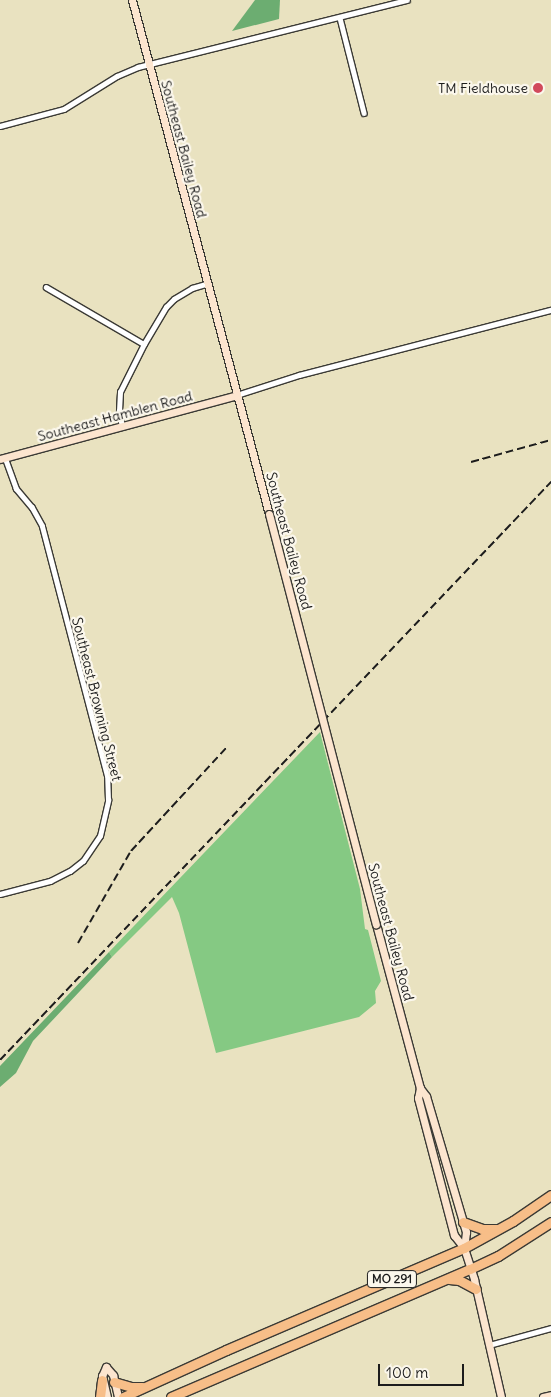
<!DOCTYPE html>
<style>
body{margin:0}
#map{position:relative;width:551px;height:1397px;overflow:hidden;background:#e9e2c0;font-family:Delius,sans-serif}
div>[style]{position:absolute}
.green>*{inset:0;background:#85c983}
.forest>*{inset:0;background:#6cad71}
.roads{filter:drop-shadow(1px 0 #3b3a35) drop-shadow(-1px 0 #3b3a35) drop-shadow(0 1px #3b3a35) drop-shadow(0 -1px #3b3a35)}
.street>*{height:4.5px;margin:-2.25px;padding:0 2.25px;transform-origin:2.25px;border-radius:2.25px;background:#fff}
.secondary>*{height:7px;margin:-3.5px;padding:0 3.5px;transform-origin:3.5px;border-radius:3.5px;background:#fce5cf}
.highway>*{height:9px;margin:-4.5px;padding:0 4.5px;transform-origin:4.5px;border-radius:4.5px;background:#f7be88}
.rail>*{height:2px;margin-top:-1px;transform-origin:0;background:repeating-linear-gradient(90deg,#1c1c1c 0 8px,transparent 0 12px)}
.bridges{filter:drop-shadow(1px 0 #3b3a35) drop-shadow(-1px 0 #3b3a35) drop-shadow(0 1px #3b3a35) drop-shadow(0 -1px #3b3a35)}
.secondary-bridge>*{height:7px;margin:-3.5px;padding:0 3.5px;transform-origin:3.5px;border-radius:3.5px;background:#fce5cf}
.dots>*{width:14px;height:14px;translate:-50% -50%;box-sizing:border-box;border:2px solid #fbf7ec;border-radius:50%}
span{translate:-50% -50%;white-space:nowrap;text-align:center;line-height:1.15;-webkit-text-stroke:4.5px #fbf7ec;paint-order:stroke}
.shield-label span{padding:1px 4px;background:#fbf7ec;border:1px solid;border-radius:4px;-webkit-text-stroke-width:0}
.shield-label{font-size:12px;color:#1c1c1c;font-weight:700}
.poi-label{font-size:14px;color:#1c1c1c}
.right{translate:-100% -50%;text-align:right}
.street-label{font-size:14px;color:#1c1c1c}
.scale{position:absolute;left:378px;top:1364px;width:86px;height:22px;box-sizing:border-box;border:2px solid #1c1c1c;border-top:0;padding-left:6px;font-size:15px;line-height:18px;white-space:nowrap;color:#1c1c1c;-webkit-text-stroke:4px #fbf7ec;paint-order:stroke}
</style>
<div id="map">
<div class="green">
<div style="clip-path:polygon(320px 732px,360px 889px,365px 929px,368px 930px,381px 981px,375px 991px,376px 1003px,359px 1017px,216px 1053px,179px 913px,172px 897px,112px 957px,109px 952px)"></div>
</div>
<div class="forest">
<div style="clip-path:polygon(255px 0,280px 0,279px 19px,232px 31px)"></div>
<div style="clip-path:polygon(109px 952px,112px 957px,33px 1041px,16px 1073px,0 1087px,0 1066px)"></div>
</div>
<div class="roads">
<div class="street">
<div style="left:340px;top:18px;width:98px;rotate:75.8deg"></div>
<div style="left:0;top:126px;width:66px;rotate:-14.9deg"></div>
<div style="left:64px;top:109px;width:62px;rotate:-31.9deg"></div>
<div style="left:117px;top:76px;width:23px;rotate:-23deg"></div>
<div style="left:138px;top:67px;width:277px;rotate:-14deg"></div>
<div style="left:46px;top:287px;width:113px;rotate:30.2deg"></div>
<div style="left:237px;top:395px;width:65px;rotate:-17.9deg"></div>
<div style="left:299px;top:375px;width:260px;rotate:-14.5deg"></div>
<div style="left:122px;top:427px;width:16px;rotate:-101deg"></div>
<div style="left:119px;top:411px;width:19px;rotate:-87deg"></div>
<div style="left:120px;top:392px;width:54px;rotate:-63.4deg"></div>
<div style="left:144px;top:344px;width:43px;rotate:-59.3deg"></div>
<div style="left:166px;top:307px;width:11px;rotate:-45deg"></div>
<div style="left:174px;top:299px;width:21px;rotate:-31deg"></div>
<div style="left:192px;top:288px;width:15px;rotate:-16deg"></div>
<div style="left:0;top:894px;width:52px;rotate:-14.6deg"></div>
<div style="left:50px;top:881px;width:22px;rotate:-27deg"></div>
<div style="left:70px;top:871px;width:16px;rotate:-38deg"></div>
<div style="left:83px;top:861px;width:30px;rotate:-56deg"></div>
<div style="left:100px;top:836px;width:37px;rotate:-77deg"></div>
<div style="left:108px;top:800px;width:24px;rotate:-92deg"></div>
<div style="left:107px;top:776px;width:258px;rotate:-104.6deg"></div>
<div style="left:42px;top:526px;width:21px;rotate:-119deg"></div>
<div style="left:32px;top:508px;width:25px;rotate:-130deg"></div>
<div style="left:16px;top:489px;width:33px;rotate:-110deg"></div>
<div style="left:489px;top:1345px;width:64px;rotate:-15.3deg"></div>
</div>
<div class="secondary">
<div style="left:132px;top:0;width:532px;rotate:75.08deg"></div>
<div style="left:0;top:459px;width:245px;rotate:-15.1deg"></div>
<div style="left:376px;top:924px;width:170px;rotate:75deg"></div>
<div style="left:420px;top:1088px;width:10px;rotate:53deg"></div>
<div style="left:426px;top:1096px;width:142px;rotate:73.6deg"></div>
<div style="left:466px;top:1232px;width:16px;rotate:97deg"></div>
<div style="left:420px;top:1088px;width:10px;rotate:101deg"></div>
<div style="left:418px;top:1098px;width:142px;rotate:75.3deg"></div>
<div style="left:454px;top:1235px;width:16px;rotate:52deg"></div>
<div style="left:464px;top:1248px;width:33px;rotate:72deg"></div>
<div style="left:474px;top:1279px;width:121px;rotate:77.1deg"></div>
<div style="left:107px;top:1397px;width:22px;rotate:-103deg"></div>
<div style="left:102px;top:1376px;width:10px;rotate:-66deg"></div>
<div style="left:106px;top:1367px;width:11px;rotate:49deg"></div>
<div style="left:113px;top:1375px;width:23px;rotate:77deg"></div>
<div style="left:543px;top:1397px;width:8px;rotate:-14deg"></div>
</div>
<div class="highway">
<div style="left:463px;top:1222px;width:20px;rotate:20deg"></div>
<div style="left:482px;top:1229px;width:15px"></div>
<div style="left:449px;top:1279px;width:10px;rotate:6deg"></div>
<div style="left:459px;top:1280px;width:19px;rotate:28deg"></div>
<div style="left:114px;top:1382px;width:18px;rotate:16deg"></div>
<div style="left:131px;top:1387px;width:11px"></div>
<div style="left:100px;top:1397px;width:17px;rotate:-83deg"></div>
<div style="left:123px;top:1397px;width:113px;rotate:-24.5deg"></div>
<div style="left:226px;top:1350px;width:259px;rotate:-23.2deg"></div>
<div style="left:464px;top:1248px;width:56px;rotate:-28.9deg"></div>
<div style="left:513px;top:1221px;width:46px;rotate:-34.4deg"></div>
<div style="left:171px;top:1397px;width:325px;rotate:-23.2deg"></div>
<div style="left:470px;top:1269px;width:31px;rotate:-25deg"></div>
<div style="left:498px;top:1256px;width:63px;rotate:-32.7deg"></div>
</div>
</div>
<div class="rail">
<div style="left:471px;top:462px;width:83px;rotate:-15.4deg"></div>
<div style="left:78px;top:943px;width:106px;rotate:-60.1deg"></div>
<div style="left:131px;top:851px;width:140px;rotate:-47.3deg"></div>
<div style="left:0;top:1060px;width:799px;rotate:-46.37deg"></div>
</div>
<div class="bridges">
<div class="secondary-bridge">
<div style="left:269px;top:514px;width:424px;rotate:75.4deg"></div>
</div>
</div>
<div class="dots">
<div style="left:538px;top:88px;background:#d1495b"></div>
</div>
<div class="shield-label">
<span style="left:392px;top:1279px">MO 291</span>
</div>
<div class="poi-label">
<span class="right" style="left:528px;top:88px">TM Fieldhouse</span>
</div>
<div class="street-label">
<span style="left:184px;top:149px;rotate:75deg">Southeast Bailey Road</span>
<span style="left:115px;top:416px;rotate:-15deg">Southeast Hamblen Road</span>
<span style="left:289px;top:541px;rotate:75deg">Southeast Bailey Road</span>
<span style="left:97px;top:699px;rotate:76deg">Southeast Browning Street</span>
<span style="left:391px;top:932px;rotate:75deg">Southeast Bailey Road</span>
</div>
<div class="scale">100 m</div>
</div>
